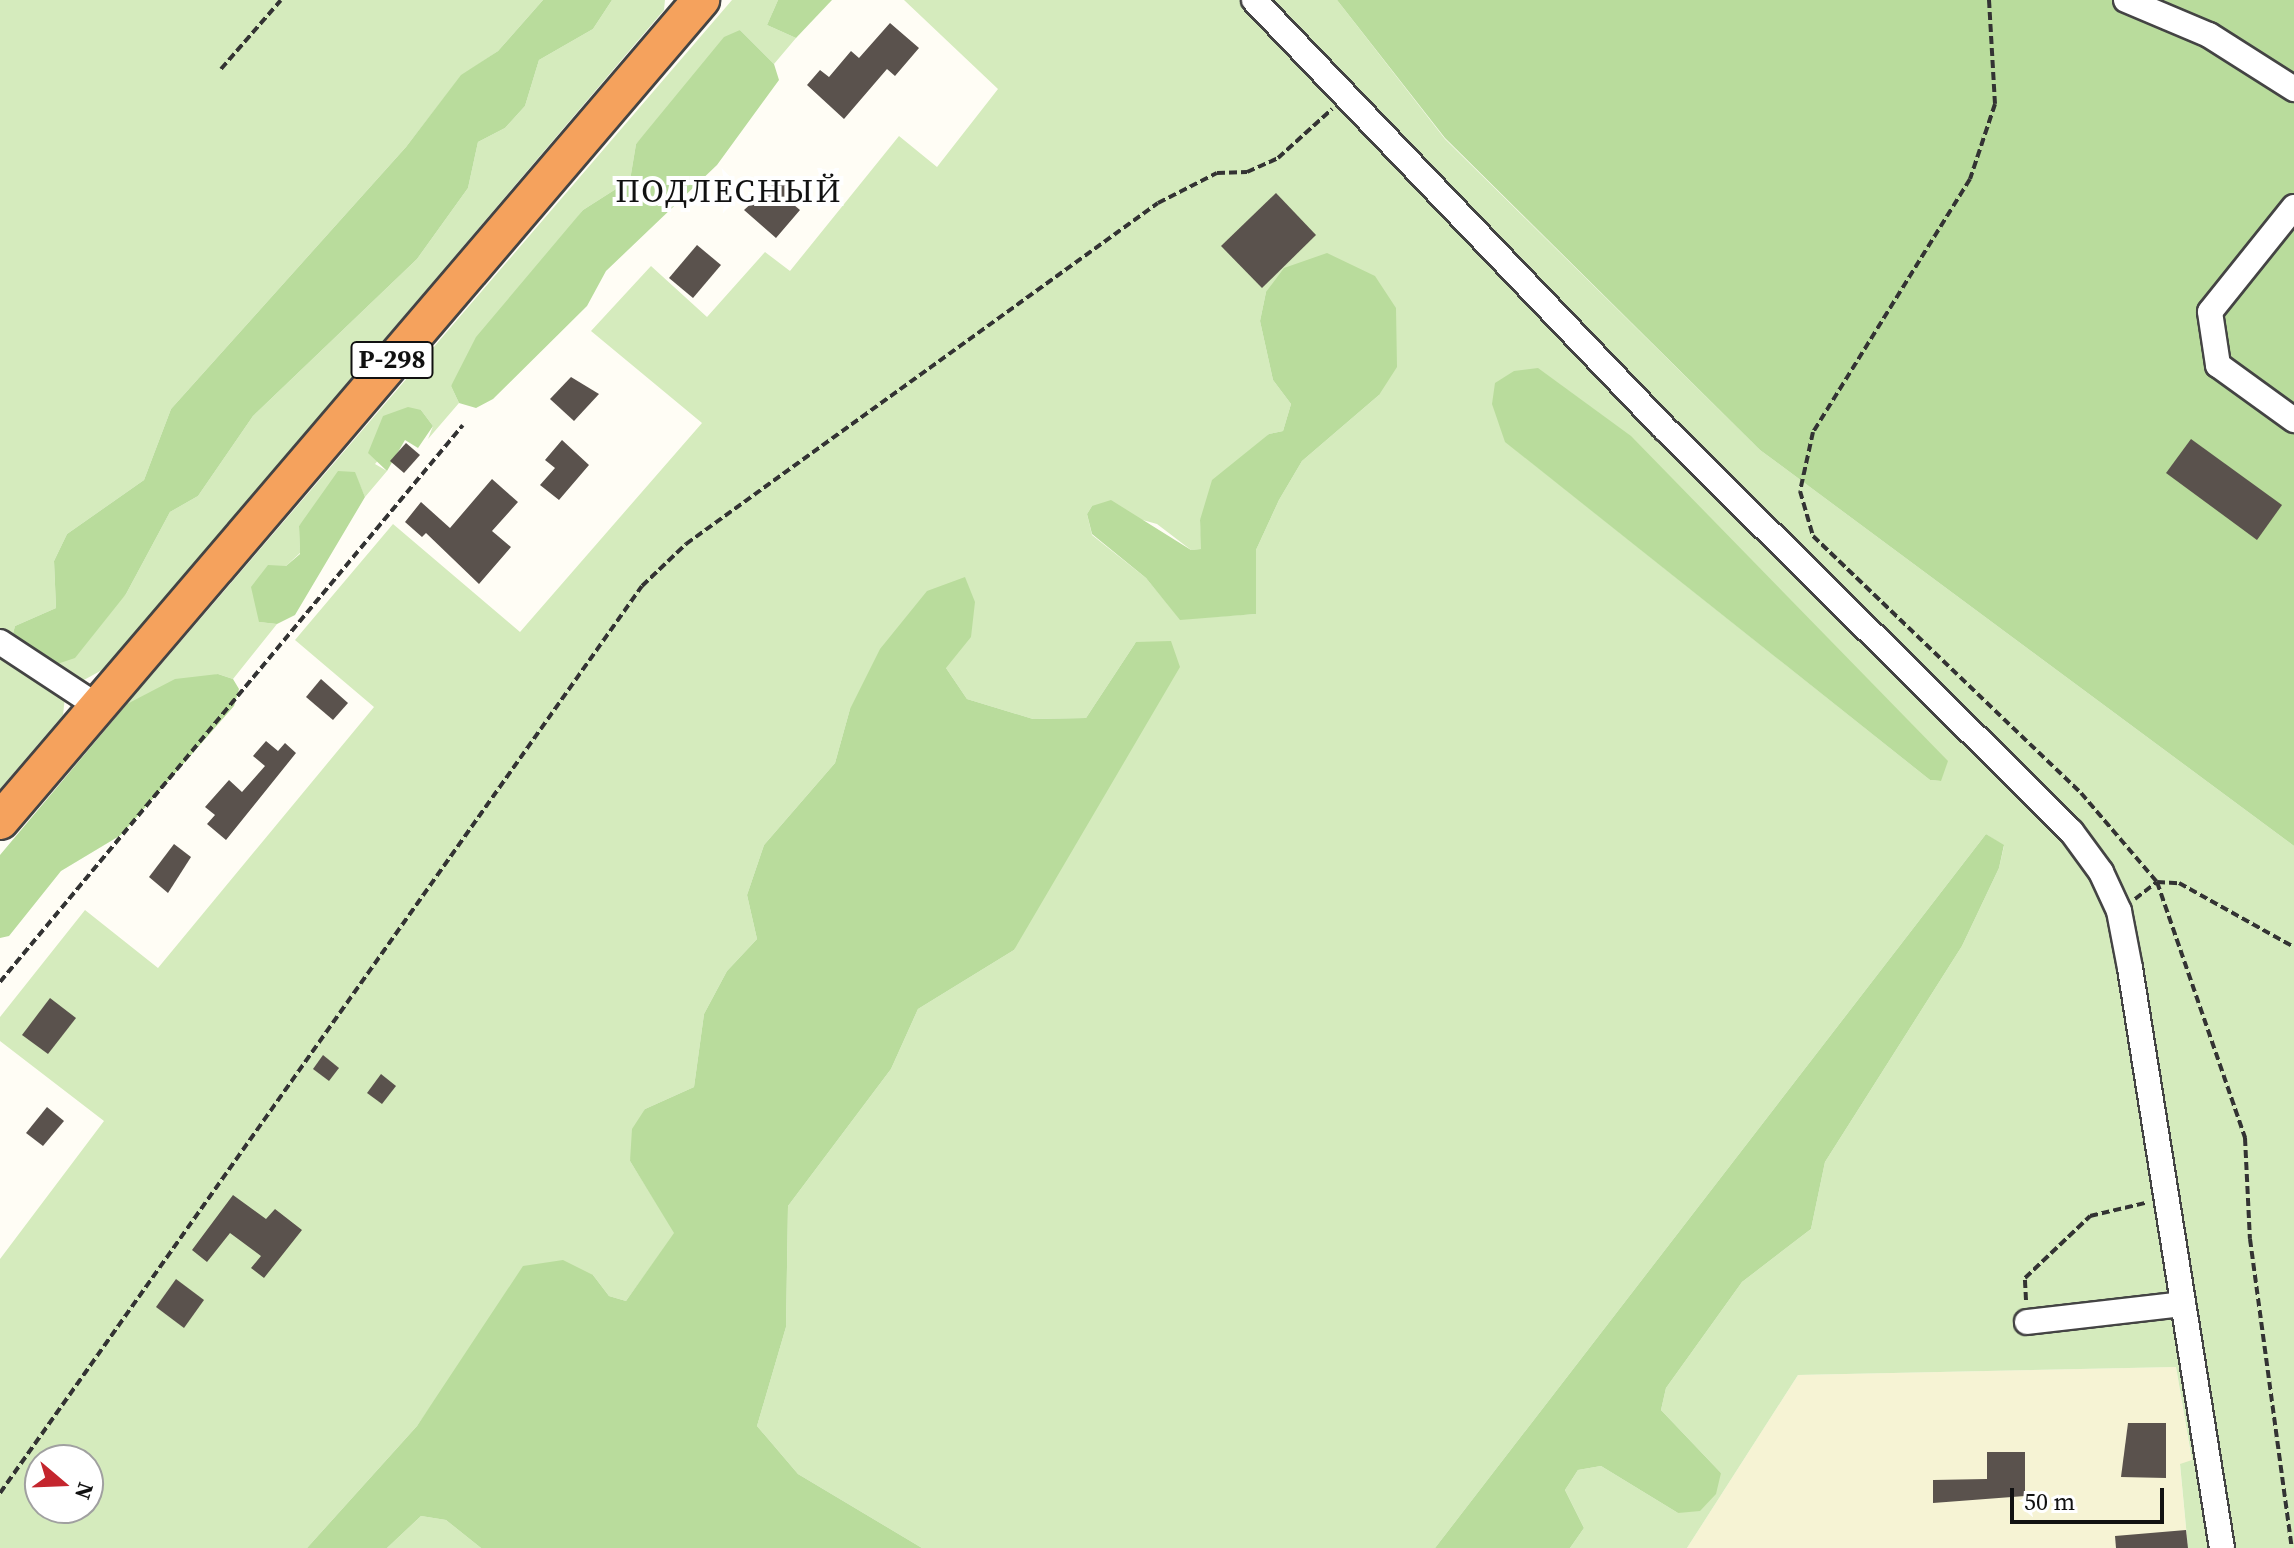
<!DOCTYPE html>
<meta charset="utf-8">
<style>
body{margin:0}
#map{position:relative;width:2294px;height:1548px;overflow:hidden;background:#fffdf5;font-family:"Source Serif 4",serif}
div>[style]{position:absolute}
.farmland>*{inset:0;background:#f6f3d4}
.green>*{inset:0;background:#d5ebbd}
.forest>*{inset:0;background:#b9dc9c}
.building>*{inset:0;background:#5a524d}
.path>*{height:4px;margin-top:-2px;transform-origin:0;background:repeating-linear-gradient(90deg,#333 0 8px,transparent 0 12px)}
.roads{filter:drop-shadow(2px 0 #444) drop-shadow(-2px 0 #444) drop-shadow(0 2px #444) drop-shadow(0 -2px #444)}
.minor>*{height:24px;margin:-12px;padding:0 12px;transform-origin:12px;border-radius:12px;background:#fff}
.highway>*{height:36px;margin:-18px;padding:0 18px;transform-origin:18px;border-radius:18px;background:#f5a25d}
span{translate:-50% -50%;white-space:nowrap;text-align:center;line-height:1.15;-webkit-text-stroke:8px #fff;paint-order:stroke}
.shield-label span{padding:2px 6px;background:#fff;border:2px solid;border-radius:6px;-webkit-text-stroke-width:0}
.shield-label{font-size:26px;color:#111;font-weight:700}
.quarter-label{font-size:32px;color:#111;letter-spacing:2px}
.north{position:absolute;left:24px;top:1444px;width:80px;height:80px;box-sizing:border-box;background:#fff;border:2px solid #a0a0a0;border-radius:50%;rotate:109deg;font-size:22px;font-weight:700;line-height:32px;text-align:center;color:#111}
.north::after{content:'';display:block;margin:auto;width:28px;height:36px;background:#c4262e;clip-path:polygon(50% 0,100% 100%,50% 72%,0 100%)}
.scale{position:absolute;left:2010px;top:1488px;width:154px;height:36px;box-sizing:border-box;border:4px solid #111;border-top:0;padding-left:10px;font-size:24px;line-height:28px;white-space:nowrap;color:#111;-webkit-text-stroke:6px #fff;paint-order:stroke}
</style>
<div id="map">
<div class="farmland">
<div style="clip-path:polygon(2176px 1367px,2192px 1461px,2180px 1465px,2188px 1548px,1687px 1548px,1798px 1375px)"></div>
</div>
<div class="green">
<div style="clip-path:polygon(0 0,543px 0,498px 51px,461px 76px,406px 147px,171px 409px,144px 480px,67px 534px,54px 561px,56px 608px,15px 626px,11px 641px,0 633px)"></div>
<div style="clip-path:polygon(612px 0,665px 0,664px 10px,104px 669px,82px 681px,51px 666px,126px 594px,170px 512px,198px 496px,253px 416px,417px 259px,468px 188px,478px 142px,505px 128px,525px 106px,539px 60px,593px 29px)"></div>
<div style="clip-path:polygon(732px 0,778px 0,767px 25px,796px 38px,774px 64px,740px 30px,636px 144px,630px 180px,583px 210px,451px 386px,459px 403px,428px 439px,433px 426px,421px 410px,375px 464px,387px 471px,365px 497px,354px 472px,299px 526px,300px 553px,286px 566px,259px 622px,277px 624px,233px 679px,218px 674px,127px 704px)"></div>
<div style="clip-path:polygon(evenodd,904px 0,1337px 0,1445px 139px,1760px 450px,2294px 846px,2294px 1548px,2188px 1548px,2180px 1464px,2192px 1460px,2176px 1367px,1798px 1375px,1687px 1548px,1570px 1548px,1584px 1528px,1565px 1490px,1578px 1470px,1601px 1466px,1678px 1513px,1721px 1473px,1661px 1410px,1666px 1388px,1742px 1282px,1811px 1229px,1825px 1162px,1962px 946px,1999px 868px,2004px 846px,1986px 834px,1435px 1548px,922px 1548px,798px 1474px,757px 1426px,786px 1327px,788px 1206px,891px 1069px,918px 1009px,1014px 950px,1136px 642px,1086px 718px,1033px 719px,967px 699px,946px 668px,850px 709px,835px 763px,764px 845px,747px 895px,757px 939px,727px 971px,704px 1014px,694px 1087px,645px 1109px,630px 1161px,675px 1233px,626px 1301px,609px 1296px,593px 1275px,489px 1322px,417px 1426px,307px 1548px,0 1548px,0 1259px,104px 1121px,0 1041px,0 1017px,85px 910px,158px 968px,374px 707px,295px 640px,393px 524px,520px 632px,702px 423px,591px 331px,651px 266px,707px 317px,765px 252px,790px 271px,899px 136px,937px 167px,998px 89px,904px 0,1266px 292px,1379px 395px,1302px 461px,1279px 500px,1256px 550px,1256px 614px,1180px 619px,1146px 578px,1092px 535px,1087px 514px,1092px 506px,1157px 524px,1191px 550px,1202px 549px,1200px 520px,1269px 434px,1283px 431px,1291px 404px,1273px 380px,1260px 321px,1266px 292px,904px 0,1506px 442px,1941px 781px,1930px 780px,1506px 442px,904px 0,40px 1460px,88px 1460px,88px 1508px,40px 1508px,40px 1460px)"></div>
<div style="clip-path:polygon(0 651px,65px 697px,63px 715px,0 789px)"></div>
<div style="clip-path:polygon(421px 1516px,446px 1520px,481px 1548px,387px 1548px)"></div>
</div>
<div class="forest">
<div style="clip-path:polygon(543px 0,612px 0,593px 29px,539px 60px,525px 106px,505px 128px,478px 142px,468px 188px,417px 259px,253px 416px,198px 496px,170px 512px,126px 594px,75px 658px,51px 666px,11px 641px,15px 626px,56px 608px,54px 561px,67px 534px,144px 480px,171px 409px,406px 147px,461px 75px,498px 51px)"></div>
<div style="clip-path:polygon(778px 0,832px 0,796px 38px,767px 25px)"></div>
<div style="clip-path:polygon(1337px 0,2294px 0,2294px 846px,1760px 450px,1445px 138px)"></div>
<div style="clip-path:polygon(740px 30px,774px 64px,779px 80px,717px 165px,606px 271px,587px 306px,493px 399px,476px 408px,459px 403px,451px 386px,476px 337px,583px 210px,630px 180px,636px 144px,724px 37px)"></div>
<div style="clip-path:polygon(1327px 253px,1375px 276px,1396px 308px,1397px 367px,1379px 395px,1302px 461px,1279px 500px,1256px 550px,1256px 614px,1180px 620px,1146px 578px,1092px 534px,1087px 514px,1092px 506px,1111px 500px,1191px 550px,1201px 549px,1200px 520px,1212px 480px,1269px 434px,1283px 431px,1291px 404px,1273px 380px,1260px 321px,1266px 292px,1284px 268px)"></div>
<div style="clip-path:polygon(1538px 368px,1631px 436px,1948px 761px,1941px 781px,1930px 780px,1505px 442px,1492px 404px,1495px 383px,1514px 371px)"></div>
<div style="clip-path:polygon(408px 407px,421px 410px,433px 426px,418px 448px,405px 440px,387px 471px,368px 453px,383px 416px)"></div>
<div style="clip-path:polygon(338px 471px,355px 472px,365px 497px,295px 615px,277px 624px,259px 622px,251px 587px,268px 565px,286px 566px,300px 554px,299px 526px)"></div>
<div style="clip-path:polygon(965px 577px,975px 602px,971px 637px,946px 668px,967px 699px,1033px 719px,1086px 718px,1136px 642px,1171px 641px,1180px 667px,1014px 950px,918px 1009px,891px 1069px,788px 1206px,786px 1327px,757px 1426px,798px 1474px,922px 1548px,481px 1548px,446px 1520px,421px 1516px,387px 1548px,307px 1548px,417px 1426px,523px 1266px,563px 1260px,593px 1275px,609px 1296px,626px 1301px,674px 1233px,630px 1161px,632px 1129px,645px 1109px,694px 1087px,704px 1014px,727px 971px,757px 939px,747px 895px,764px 845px,835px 763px,850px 709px,880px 649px,927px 591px)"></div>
<div style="clip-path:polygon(218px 674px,233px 679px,239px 689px,234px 706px,121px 835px,61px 871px,9px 936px,0 938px,0 855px,127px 704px,175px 679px)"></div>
<div style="clip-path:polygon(1986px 834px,2004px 845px,1999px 868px,1962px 946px,1825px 1162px,1811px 1229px,1742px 1282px,1666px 1388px,1661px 1410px,1721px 1473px,1716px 1494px,1700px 1511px,1678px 1513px,1601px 1466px,1578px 1470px,1565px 1490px,1584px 1528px,1570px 1548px,1435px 1548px)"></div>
</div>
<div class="building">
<div style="clip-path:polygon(890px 23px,919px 48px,895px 76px,887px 69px,844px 119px,807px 85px,820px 70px,829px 77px,851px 51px,859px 58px)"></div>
<div style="clip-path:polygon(782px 176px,797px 190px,788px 200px,800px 210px,776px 238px,744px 210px)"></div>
<div style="clip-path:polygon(1276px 193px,1316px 235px,1262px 288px,1221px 246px)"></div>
<div style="clip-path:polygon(697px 245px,721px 265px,693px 298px,669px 278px)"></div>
<div style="clip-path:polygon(571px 377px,599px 394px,574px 421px,550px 399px)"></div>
<div style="clip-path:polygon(2191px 439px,2282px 505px,2257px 540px,2166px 473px)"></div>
<div style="clip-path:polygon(562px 440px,589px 465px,559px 500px,540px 485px,555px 468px,545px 460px)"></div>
<div style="clip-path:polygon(406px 443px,420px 455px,404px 473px,390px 461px)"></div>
<div style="clip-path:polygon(492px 479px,518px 502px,492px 531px,511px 547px,479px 584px,426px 533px,422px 537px,405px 522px,421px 502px,450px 528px)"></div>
<div style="clip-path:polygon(321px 679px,348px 703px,333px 720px,306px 697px)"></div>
<div style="clip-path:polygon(266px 741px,278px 751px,285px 743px,296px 753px,226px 840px,207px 824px,215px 815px,205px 807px,229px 780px,242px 792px,265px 766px,253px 756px)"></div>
<div style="clip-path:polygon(174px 844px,191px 857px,168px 893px,149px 877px)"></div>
<div style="clip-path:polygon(50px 998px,76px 1018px,48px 1054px,22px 1035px)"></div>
<div style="clip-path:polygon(323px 1055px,339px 1068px,329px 1081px,313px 1069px)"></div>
<div style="clip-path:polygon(381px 1074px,396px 1086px,382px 1104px,367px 1093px)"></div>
<div style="clip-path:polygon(47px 1107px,64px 1121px,43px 1146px,26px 1133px)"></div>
<div style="clip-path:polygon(233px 1195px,266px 1219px,275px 1209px,302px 1230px,264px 1278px,251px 1268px,261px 1256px,230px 1233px,207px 1262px,192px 1250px)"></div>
<div style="clip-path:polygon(176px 1279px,204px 1300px,184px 1328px,156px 1307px)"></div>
<div style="clip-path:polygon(2128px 1423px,2166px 1423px,2166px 1478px,2121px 1477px)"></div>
<div style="clip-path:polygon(1987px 1452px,2025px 1452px,2025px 1496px,1933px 1503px,1933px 1480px,1987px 1479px)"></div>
<div style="clip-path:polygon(2186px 1530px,2188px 1548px,2116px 1548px,2115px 1536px)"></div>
</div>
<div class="path">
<div style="left:1989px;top:0;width:104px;rotate:86.7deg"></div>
<div style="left:1995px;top:104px;width:79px;rotate:108.4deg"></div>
<div style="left:1970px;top:179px;width:298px;rotate:121.8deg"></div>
<div style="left:1813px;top:432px;width:60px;rotate:102.4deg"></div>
<div style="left:1800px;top:491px;width:47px;rotate:73.9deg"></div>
<div style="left:1813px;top:536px;width:371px;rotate:43.8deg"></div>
<div style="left:2081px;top:793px;width:117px;rotate:49.5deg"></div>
<div style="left:2157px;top:882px;width:271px;rotate:71deg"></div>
<div style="left:2245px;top:1138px;width:101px;rotate:87.2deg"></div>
<div style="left:2250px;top:1239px;width:312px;rotate:82.3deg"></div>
<div style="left:221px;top:69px;width:91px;rotate:-49deg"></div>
<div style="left:2135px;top:899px;width:28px;rotate:-38deg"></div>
<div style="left:2157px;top:882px;width:22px;rotate:3deg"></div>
<div style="left:2179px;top:883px;width:132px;rotate:29.1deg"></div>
<div style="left:0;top:982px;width:724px;rotate:-50.27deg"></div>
<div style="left:2026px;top:1300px;width:22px;rotate:-93deg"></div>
<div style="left:2025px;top:1278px;width:90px;rotate:-43.6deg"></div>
<div style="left:2090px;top:1216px;width:57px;rotate:-13.3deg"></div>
<div style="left:0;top:1493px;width:1111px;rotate:-54.71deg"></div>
<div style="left:642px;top:586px;width:61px;rotate:-43.7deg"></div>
<div style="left:686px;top:544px;width:582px;rotate:-35.85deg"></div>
<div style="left:1158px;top:203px;width:66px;rotate:-27deg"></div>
<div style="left:1217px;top:173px;width:30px;rotate:-2deg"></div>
<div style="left:1247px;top:172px;width:34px;rotate:-24deg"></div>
<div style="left:1278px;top:158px;width:73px;rotate:-42.2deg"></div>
</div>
<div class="roads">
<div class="minor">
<div style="left:1254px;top:0;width:593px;rotate:46.23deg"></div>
<div style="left:1664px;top:428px;width:573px;rotate:44.72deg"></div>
<div style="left:2071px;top:831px;width:51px;rotate:53.8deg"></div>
<div style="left:2101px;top:872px;width:43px;rotate:65.2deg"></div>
<div style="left:2119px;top:911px;width:58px;rotate:79.1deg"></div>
<div style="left:2130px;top:968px;width:587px;rotate:80.99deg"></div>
<div style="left:2126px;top:0;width:90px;rotate:22.9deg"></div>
<div style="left:2209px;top:35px;width:101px;rotate:32.4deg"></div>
<div style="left:2294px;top:207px;width:134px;rotate:128.7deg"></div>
<div style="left:2210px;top:312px;width:54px;rotate:81.4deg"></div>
<div style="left:2218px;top:365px;width:94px;rotate:35.9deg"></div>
<div style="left:0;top:642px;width:116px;rotate:33.4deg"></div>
<div style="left:2027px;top:1322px;width:157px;rotate:-6.6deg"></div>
</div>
<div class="highway">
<div style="left:0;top:821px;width:1080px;rotate:-49.51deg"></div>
</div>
</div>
<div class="shield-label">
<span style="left:392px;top:360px">Р-298</span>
</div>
<div class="quarter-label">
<span style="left:729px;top:191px">ПОДЛЕСНЫЙ</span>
</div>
<div class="north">N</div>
<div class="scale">50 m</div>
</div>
